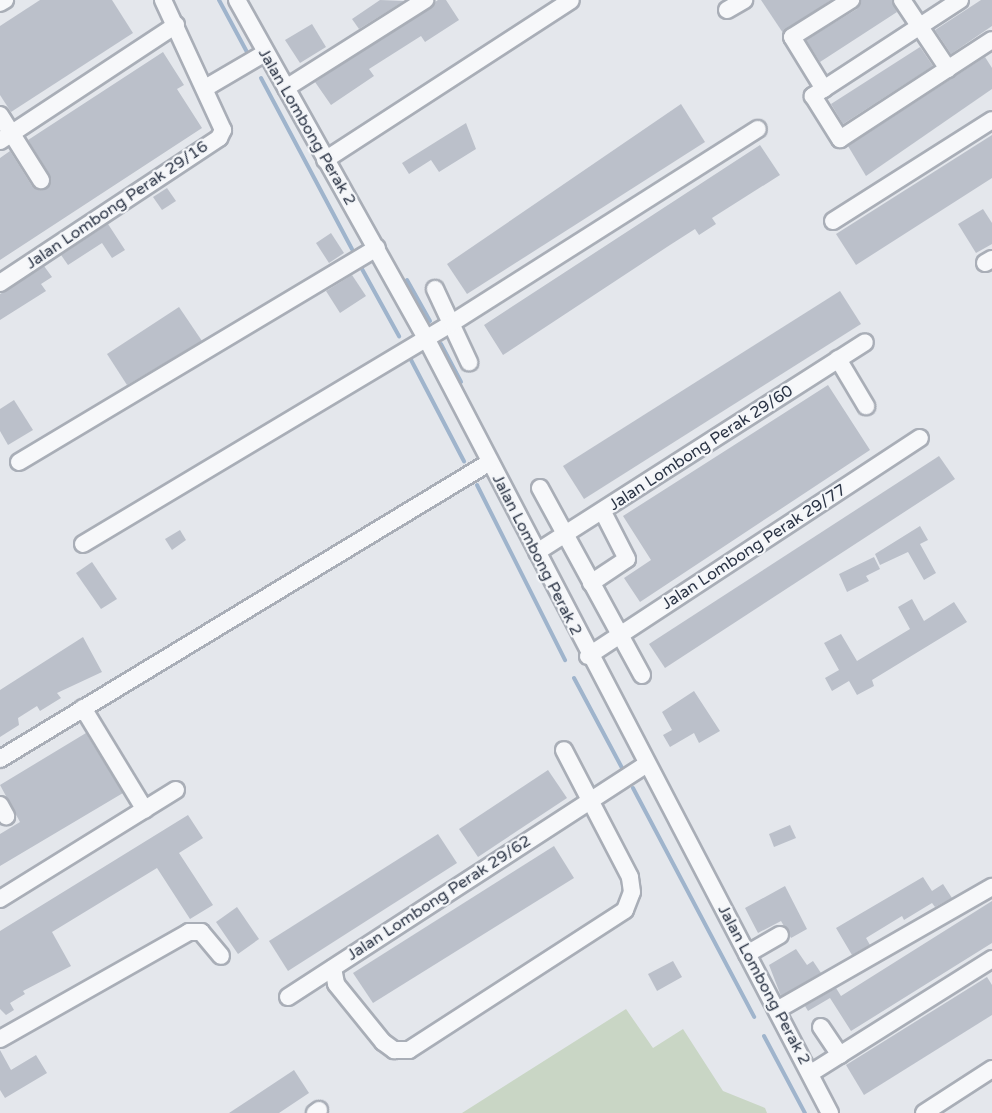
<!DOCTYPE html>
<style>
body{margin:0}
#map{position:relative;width:992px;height:1113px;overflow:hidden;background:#e4e7ec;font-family:"Varela Round",sans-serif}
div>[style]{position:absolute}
.green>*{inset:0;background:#c9d6c5}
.stream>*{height:4px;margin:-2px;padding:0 2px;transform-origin:2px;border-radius:2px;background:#9fb4cc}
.building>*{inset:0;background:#bbc0ca}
.roads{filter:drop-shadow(2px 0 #a9aeb7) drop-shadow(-2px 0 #a9aeb7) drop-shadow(0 2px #a9aeb7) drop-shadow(0 -2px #a9aeb7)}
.minor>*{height:16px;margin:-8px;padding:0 8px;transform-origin:8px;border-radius:8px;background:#f7f8fa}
span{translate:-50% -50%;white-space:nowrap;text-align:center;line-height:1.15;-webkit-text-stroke:4.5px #f4f6f9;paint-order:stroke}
.street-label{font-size:16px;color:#2b3445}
</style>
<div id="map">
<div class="green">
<div style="clip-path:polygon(626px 1009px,653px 1048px,683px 1029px,723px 1091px,765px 1108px,767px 1113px,462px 1113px)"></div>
</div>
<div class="stream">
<div style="left:219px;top:0;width:59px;rotate:61.7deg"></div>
<div style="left:261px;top:78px;width:194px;rotate:62deg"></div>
<div style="left:362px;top:269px;width:77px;rotate:61.1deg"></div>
<div style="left:407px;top:280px;width:47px;rotate:60.7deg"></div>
<div style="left:441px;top:344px;width:43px;rotate:62.2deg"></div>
<div style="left:409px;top:356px;width:119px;rotate:62.4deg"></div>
<div style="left:477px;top:485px;width:196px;rotate:63.3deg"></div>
<div style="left:574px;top:678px;width:102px;rotate:61.9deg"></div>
<div style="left:633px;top:788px;width:259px;rotate:62.1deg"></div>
<div style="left:764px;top:1036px;width:87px;rotate:62deg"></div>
</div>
<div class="building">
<div style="clip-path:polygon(40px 0,112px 0,133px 33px,11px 112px,0 95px,0 26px)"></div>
<div style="clip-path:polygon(380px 0,404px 1px,359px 29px,352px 19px)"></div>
<div style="clip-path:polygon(438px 0,446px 0,459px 20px,425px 42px,421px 36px,369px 69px,374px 76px,331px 105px,315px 82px)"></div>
<div style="clip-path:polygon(761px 0,831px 0,783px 33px)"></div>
<div style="clip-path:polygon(861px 0,892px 0,897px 12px,820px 62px,806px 40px,857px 9px)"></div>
<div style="clip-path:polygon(981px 0,992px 0,992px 26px,951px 54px,935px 30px)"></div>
<div style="clip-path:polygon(312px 24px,326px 47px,300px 63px,285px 40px)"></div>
<div style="clip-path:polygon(920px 47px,933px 66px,843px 124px,831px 104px)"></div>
<div style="clip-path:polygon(163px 52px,184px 85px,177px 89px,202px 128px,0 260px,0 158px,10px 151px,32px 186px,47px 189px,50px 175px,28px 140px)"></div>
<div style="clip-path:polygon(985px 57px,992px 68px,992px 89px,866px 176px,848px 146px)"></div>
<div style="clip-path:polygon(681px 104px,705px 142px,467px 294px,447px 264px)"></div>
<div style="clip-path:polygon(466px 123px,476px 149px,439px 172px,431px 160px,409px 174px,402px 163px)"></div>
<div style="clip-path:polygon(992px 135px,992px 178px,856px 265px,836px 234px)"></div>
<div style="clip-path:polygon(760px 145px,780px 175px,712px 218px,716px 224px,699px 235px,695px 229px,670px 245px,503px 355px,484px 325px)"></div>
<div style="clip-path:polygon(167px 188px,176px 201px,162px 210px,153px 197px)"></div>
<div style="clip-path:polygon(983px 209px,992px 223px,992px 244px,976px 253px,958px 224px)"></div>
<div style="clip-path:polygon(108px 224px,125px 250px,112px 258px,102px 243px,68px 265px,61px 255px)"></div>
<div style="clip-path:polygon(331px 233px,344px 253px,329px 263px,316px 243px)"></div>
<div style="clip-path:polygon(44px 266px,52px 277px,41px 284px,46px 291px,0 320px,0 294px)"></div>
<div style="clip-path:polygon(352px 275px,366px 296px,340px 313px,326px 291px)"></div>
<div style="clip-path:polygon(840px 291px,861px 324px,584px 499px,563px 466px)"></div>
<div style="clip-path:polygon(179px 307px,202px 341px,127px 385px,107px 354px)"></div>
<div style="clip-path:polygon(828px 385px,870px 450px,640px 602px,624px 578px,651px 560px,623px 516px)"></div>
<div style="clip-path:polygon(14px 400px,33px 430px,8px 445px,0 431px,0 409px)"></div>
<div style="clip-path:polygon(939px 456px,955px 479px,665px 668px,649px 644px)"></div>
<div style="clip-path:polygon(920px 526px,928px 540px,920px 544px,936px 573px,924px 580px,908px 552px,880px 565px,875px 554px)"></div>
<div style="clip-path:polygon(180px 530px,186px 540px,172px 550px,165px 539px)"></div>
<div style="clip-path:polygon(874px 557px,880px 569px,866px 576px,869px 581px,847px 592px,839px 574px)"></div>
<div style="clip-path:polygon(92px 562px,117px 599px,101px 609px,76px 573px)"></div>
<div style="clip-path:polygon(912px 599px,924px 621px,954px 602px,967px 622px,872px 680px,874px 686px,857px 695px,849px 681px,832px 691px,825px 678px,839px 670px,824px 643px,841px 634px,857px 661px,910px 629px,898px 607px)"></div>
<div style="clip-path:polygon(83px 637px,102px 672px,57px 693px,61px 698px,40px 711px,37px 706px,18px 718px,19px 725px,0 737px,0 690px)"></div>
<div style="clip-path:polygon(694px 691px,720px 731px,699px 743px,694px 733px,670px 747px,663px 735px,672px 730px,662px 712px)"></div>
<div style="clip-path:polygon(86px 733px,123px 793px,0 866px,0 834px,20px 822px,0 785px)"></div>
<div style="clip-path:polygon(548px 770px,567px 798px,478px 857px,459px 829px)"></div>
<div style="clip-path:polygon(188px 815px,203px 838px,179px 853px,213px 905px,190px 919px,157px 868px,52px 932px,71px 966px,23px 991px,25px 994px,10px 1003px,14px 1010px,6px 1015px,0 1009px,0 931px)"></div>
<div style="clip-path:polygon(790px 825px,796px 838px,774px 847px,769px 834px)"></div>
<div style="clip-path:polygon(438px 834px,457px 863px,288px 971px,269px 941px)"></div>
<div style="clip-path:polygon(554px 846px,574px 878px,373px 1003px,353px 973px)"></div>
<div style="clip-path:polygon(923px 877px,932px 891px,943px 884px,952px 898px,935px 907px,932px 903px,904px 920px,902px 916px,866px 938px,870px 945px,852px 955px,836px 928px)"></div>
<div style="clip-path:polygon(785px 886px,807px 929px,791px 938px,781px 921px,758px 933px,745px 908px)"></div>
<div style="clip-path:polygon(992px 901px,992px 943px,851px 1031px,830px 998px,808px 1011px,805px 1006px,836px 988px,841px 996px)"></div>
<div style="clip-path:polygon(237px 907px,259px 939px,238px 954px,216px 922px)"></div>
<div style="clip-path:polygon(796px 949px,807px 965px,813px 961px,821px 973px,781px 996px,769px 965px)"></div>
<div style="clip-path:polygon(673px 961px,682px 977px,657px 991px,648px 974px)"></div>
<div style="clip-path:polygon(987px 977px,992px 985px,992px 1015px,864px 1095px,846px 1065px)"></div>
<div style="clip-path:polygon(0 1050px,11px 1070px,36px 1055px,47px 1073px,5px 1098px,0 1090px)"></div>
<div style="clip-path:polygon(294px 1070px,309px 1093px,279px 1113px,229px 1113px)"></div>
</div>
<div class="roads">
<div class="minor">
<div style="left:237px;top:0;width:387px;rotate:60.8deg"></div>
<div style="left:426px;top:338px;width:874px;rotate:62.47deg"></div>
<div style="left:902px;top:0;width:83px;rotate:56.3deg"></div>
<div style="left:960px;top:0;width:176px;rotate:146.9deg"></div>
<div style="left:813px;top:96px;width:51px;rotate:57.9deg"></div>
<div style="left:840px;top:139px;width:181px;rotate:-33.1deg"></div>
<div style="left:0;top:3px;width:6px;rotate:-31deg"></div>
<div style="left:727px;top:10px;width:20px;rotate:-30deg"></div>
<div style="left:207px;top:87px;width:67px;rotate:-30.4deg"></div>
<div style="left:286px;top:88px;width:165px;rotate:-32.3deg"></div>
<div style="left:824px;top:89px;width:61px;rotate:-121.6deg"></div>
<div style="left:792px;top:37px;width:70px;rotate:-32.1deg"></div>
<div style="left:0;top:115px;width:77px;rotate:57.8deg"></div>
<div style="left:0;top:141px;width:211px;rotate:-33.4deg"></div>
<div style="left:325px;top:160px;width:293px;rotate:-33deg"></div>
<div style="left:833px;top:221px;width:188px;rotate:-32.4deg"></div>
<div style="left:985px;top:263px;width:8px;rotate:-30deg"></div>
<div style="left:0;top:283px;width:263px;rotate:-33.5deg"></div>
<div style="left:219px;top:138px;width:9px;rotate:-63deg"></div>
<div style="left:223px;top:130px;width:143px;rotate:-114.8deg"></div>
<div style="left:435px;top:289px;width:81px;rotate:65deg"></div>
<div style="left:838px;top:359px;width:55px;rotate:59.2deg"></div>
<div style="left:19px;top:462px;width:417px;rotate:-30.9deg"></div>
<div style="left:540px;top:488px;width:213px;rotate:61.4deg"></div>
<div style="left:83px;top:544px;width:430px;rotate:-30.9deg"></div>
<div style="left:452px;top:323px;width:362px;rotate:-32.4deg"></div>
<div style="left:537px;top:552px;width:389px;rotate:-32.6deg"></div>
<div style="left:591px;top:583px;width:43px;rotate:-33.7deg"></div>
<div style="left:627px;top:559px;width:53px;rotate:-117.1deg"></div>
<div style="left:588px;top:656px;width:397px;rotate:-33.3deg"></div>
<div style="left:83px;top:708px;width:119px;rotate:58.7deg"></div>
<div style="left:0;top:759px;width:573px;rotate:-31.22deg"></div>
<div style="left:0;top:805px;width:13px;rotate:61deg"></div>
<div style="left:0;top:899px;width:207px;rotate:-31.8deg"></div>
<div style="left:747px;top:954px;width:38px;rotate:-30deg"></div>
<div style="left:333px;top:968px;width:16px;rotate:79deg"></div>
<div style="left:336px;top:984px;width:75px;rotate:51deg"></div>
<div style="left:383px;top:1042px;width:14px;rotate:36deg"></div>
<div style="left:394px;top:1050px;width:15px"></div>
<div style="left:409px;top:1050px;width:257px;rotate:-32.9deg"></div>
<div style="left:625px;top:910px;width:19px;rotate:-69deg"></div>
<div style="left:632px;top:892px;width:15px;rotate:-98deg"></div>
<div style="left:630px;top:877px;width:143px;rotate:-117.5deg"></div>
<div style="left:288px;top:997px;width:426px;rotate:-33deg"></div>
<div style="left:777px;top:1010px;width:248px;rotate:-29.8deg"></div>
<div style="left:821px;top:1027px;width:34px;rotate:56deg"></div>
<div style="left:0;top:1039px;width:217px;rotate:-29.5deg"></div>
<div style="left:189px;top:932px;width:12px"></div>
<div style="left:201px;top:932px;width:31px;rotate:50deg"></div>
<div style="left:811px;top:1073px;width:214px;rotate:-32.2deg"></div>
<div style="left:315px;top:1113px;width:5px;rotate:-37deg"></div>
<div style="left:924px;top:1113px;width:81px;rotate:-32.9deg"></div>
</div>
</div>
<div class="street-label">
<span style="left:307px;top:127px;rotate:60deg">Jalan Lombong Perak 2</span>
<span style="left:117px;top:205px;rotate:-34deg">Jalan Lombong Perak 29/16</span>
<span style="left:701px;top:448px;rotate:-33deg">Jalan Lombong Perak 29/60</span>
<span style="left:754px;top:547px;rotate:-33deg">Jalan Lombong Perak 29/77</span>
<span style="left:537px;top:555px;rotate:63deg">Jalan Lombong Perak 2</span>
<span style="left:439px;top:898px;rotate:-33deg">Jalan Lombong Perak 29/62</span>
<span style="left:764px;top:985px;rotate:62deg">Jalan Lombong Perak 2</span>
</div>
</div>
